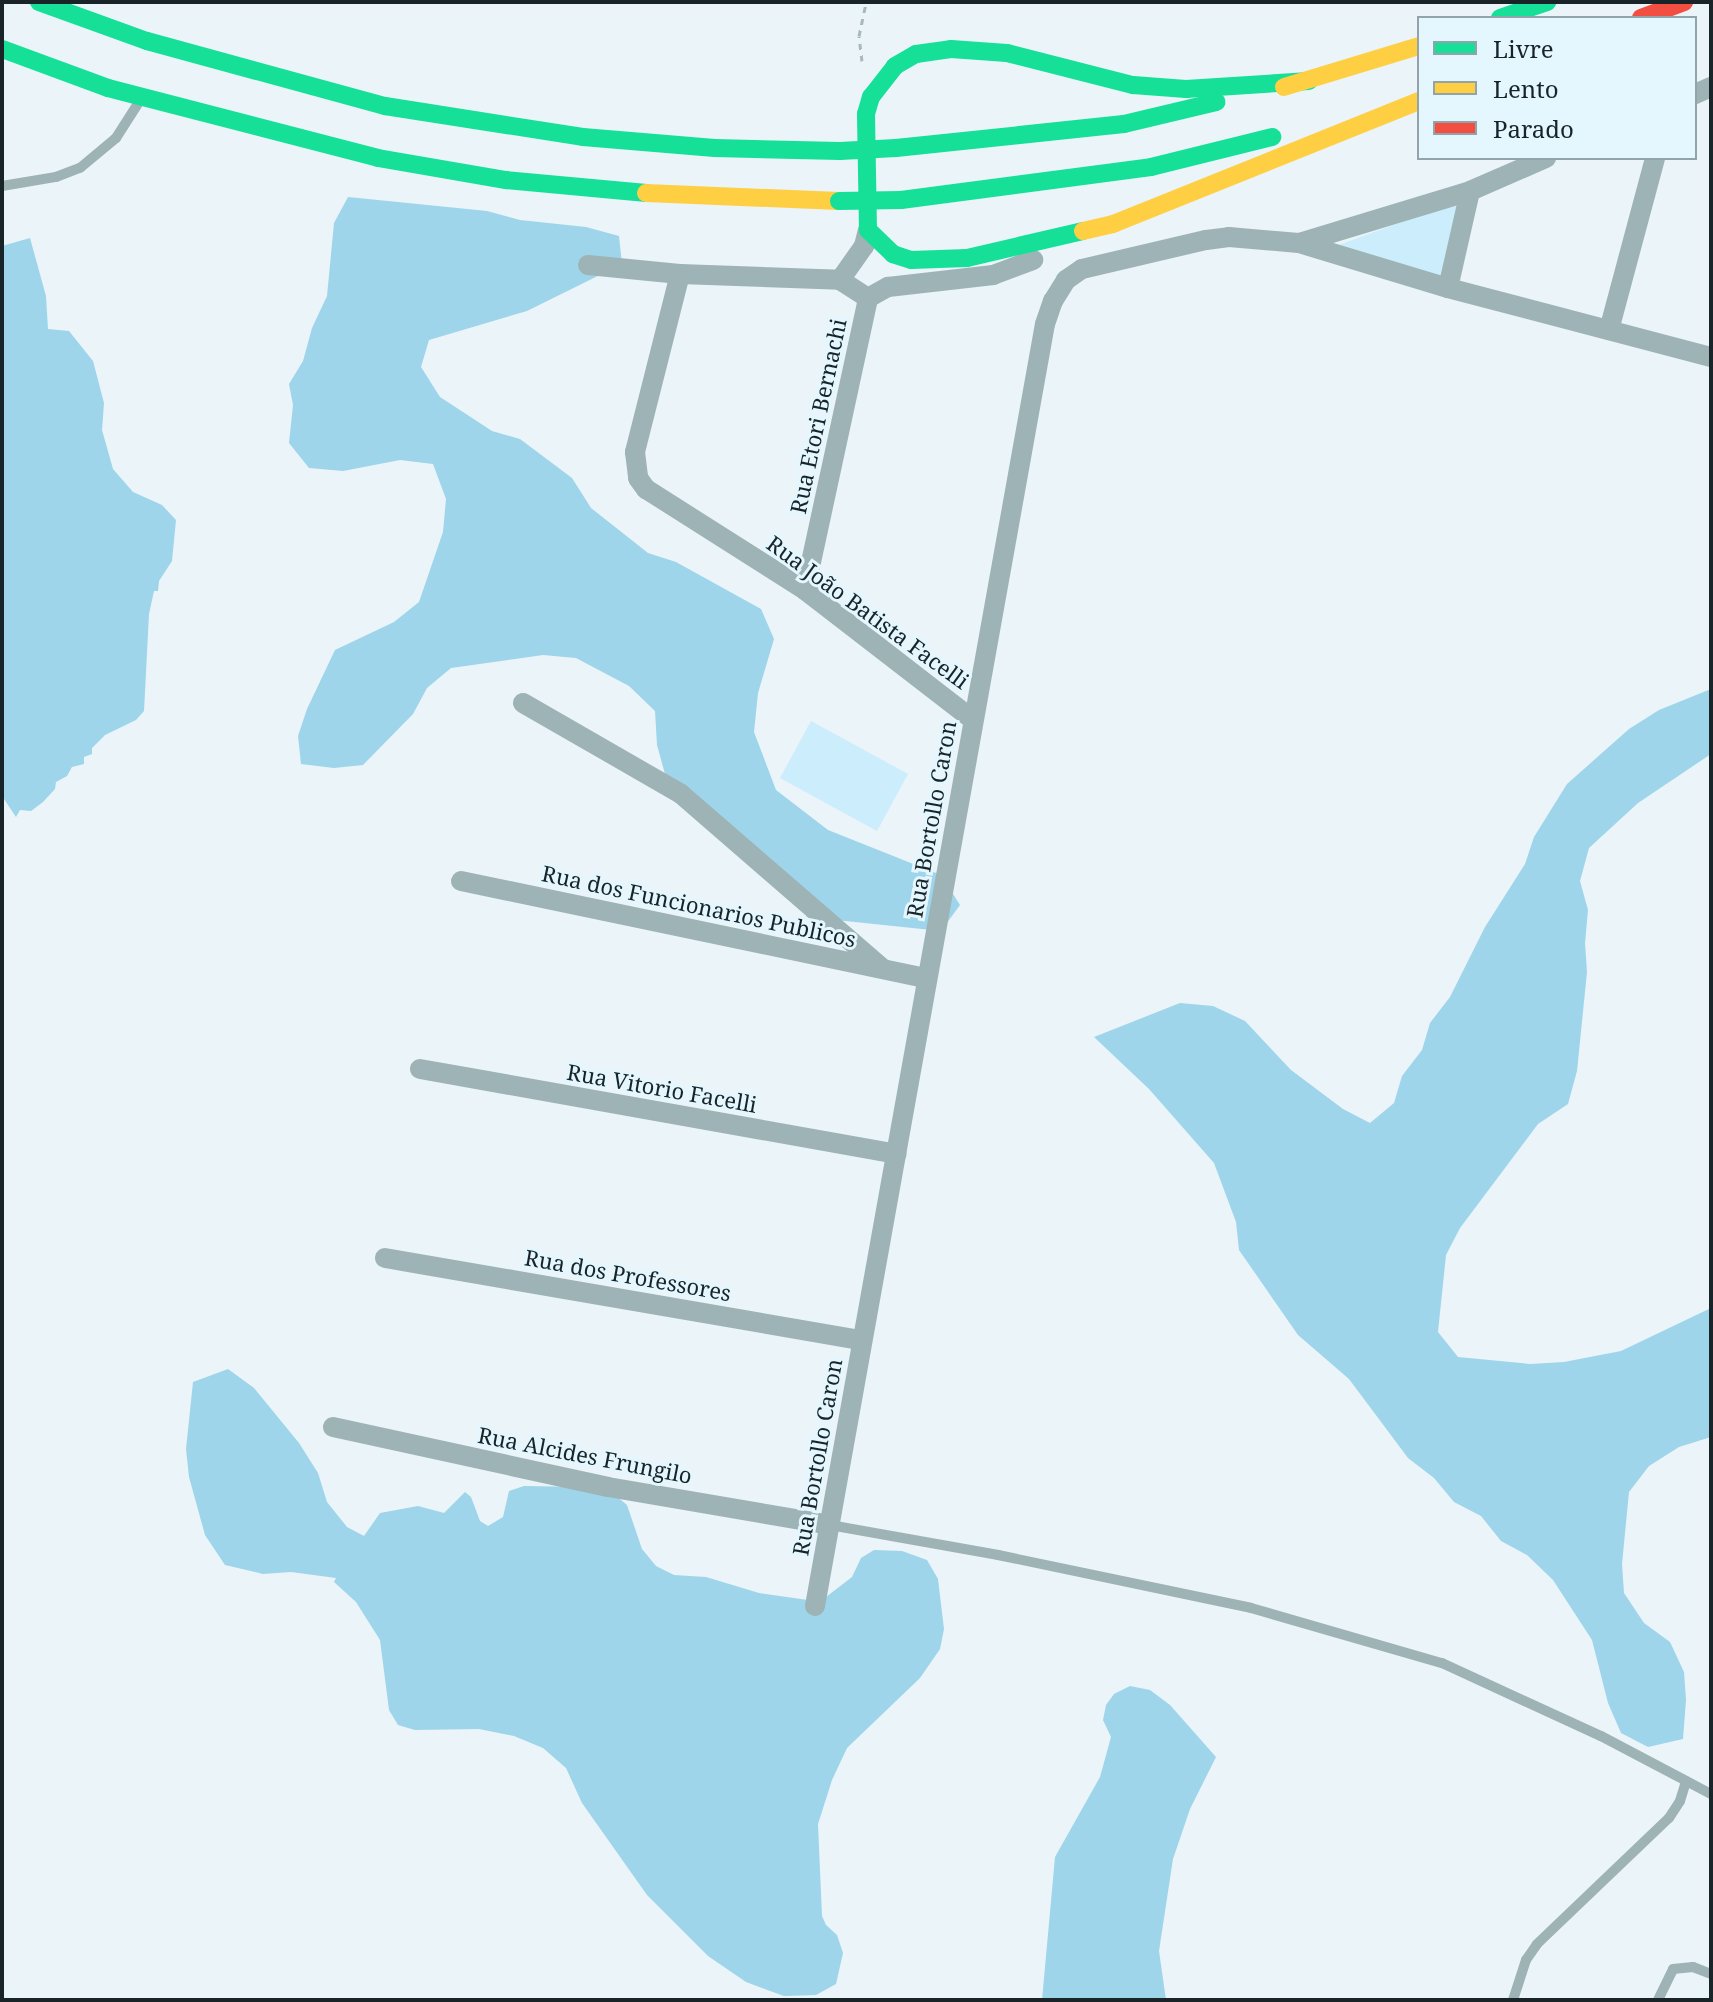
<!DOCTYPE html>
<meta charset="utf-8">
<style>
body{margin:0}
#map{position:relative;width:1713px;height:2002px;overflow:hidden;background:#eaf4f9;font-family:"Noto Serif",serif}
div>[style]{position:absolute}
.green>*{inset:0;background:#ccedfb}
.forest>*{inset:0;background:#9ed5ea}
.path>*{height:3px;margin-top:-1.5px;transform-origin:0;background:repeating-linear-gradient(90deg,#a9b8ba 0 6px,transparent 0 12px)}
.lane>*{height:10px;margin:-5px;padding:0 5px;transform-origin:5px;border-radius:5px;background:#9eb3b5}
.street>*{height:20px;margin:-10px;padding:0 10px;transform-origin:10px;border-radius:10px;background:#9eb3b5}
.fast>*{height:18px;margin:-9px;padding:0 9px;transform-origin:9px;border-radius:9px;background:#16e098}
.slow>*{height:18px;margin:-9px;padding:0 9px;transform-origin:9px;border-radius:9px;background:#ffcf43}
.jam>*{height:18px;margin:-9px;padding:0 9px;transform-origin:9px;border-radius:9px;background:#f24e42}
.fast-bridge>*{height:18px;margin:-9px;padding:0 9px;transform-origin:9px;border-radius:9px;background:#16e098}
span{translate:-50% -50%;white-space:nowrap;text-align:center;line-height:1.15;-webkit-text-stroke:6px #e4f7ff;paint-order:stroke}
.street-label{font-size:22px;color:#182428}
.frame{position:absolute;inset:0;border:4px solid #182428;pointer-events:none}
.legend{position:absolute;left:1417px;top:16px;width:280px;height:144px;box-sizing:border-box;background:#e4f7ff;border:2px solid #92a3a9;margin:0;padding:10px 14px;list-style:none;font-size:24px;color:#182428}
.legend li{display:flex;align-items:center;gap:16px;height:40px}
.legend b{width:40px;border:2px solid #92a3a9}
</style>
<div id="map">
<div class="green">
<div style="clip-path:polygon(1462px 200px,1443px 279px,1333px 247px)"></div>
<div style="clip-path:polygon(811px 721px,908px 774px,877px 831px,780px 778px)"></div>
</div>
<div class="forest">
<div style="clip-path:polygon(348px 197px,487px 211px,520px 220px,586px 227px,619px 236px,622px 264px,527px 311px,429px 340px,421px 367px,440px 397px,492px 431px,520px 439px,572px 478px,591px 508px,648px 553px,676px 562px,761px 609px,774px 639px,758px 693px,754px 732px,776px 790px,828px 830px,941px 875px,960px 905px,941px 931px,807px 917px,788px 887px,665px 774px,657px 745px,655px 711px,629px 686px,576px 658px,543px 655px,451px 668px,427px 688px,413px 714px,363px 765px,334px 768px,301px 764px,298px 736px,307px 709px,335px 650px,394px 622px,419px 602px,443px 532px,446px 499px,433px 464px,400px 460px,343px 471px,309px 468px,289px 443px,293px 405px,289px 384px,303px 361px,312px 328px,327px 296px,334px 223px)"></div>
<div style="clip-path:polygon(30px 238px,46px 296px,48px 329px,69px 331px,93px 361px,104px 403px,102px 430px,113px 469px,133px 492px,162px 505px,176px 520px,172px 561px,159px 581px,158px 591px,154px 591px,149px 614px,144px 711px,136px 720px,105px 735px,92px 748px,92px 754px,84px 757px,84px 764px,72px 767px,67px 776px,56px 782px,55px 789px,43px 802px,31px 811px,20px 810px,16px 817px,2px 796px,2px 246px)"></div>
<div style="clip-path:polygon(1711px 689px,1711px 754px,1638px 803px,1589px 848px,1580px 881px,1588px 910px,1585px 943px,1587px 972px,1577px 1071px,1568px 1104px,1538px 1124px,1460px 1228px,1446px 1255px,1438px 1332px,1458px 1357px,1530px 1364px,1564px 1362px,1621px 1351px,1711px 1308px,1711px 1437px,1679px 1447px,1649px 1466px,1629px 1492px,1622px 1564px,1624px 1593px,1644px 1623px,1670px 1642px,1684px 1672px,1686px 1700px,1683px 1739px,1648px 1747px,1621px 1733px,1608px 1703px,1592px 1640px,1553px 1580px,1527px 1555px,1501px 1541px,1481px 1516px,1454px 1502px,1434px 1478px,1408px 1458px,1349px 1379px,1298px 1335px,1239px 1250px,1236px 1222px,1214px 1163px,1149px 1089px,1094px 1037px,1180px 1003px,1213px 1006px,1245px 1021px,1291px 1070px,1343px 1109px,1370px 1123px,1394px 1103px,1402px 1076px,1422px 1050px,1430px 1023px,1450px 997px,1485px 927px,1525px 864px,1534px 837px,1567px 784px,1629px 729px,1659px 710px)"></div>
<div style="clip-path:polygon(228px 1369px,254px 1388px,299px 1443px,318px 1473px,327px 1502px,347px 1527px,364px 1536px,380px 1513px,418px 1506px,444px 1513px,465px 1492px,471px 1497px,480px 1521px,488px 1526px,503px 1517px,509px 1491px,524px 1486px,585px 1487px,615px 1495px,627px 1505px,642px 1549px,656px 1566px,674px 1575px,706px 1577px,759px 1593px,808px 1600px,826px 1597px,852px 1577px,861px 1558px,874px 1550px,902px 1551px,927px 1560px,938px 1579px,944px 1629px,940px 1649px,920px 1678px,847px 1748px,832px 1780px,818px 1824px,822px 1916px,826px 1925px,837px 1935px,843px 1953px,836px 1984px,816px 1995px,784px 1996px,746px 1982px,708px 1956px,647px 1895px,582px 1803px,566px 1768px,543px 1748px,514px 1736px,479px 1729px,415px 1730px,398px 1725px,389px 1710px,380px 1640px,356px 1602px,334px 1582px,336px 1578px,291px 1572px,263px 1574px,225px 1565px,205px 1535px,189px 1477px,186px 1449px,193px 1382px)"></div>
<div style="clip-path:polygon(1130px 1686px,1150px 1690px,1170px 1705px,1216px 1757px,1190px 1809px,1173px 1859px,1159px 1951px,1166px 2000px,1042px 2000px,1055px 1857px,1100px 1777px,1111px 1737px,1103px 1720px,1106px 1705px,1114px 1694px)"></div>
</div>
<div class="path">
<div style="left:862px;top:61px;width:25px;rotate:-97deg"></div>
<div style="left:859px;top:36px;width:35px;rotate:-78deg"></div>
</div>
<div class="lane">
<div style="left:2px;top:186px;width:55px;rotate:-9.5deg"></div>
<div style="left:56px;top:177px;width:26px;rotate:-21deg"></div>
<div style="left:80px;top:168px;width:47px;rotate:-39.8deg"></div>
<div style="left:116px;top:138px;width:43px;rotate:-57.4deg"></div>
<div style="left:830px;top:1525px;width:171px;rotate:10.1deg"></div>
<div style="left:998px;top:1555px;width:258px;rotate:11.8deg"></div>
<div style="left:1251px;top:1608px;width:199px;rotate:16.1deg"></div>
<div style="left:1442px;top:1663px;width:175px;rotate:24.7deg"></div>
<div style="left:1601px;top:1736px;width:124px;rotate:27.8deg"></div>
<div style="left:1513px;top:2000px;width:42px;rotate:-72deg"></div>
<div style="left:1526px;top:1960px;width:19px;rotate:-55deg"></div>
<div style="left:1537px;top:1944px;width:182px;rotate:-43.7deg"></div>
<div style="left:1669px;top:1818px;width:20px;rotate:-57deg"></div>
<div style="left:1680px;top:1801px;width:21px;rotate:-73deg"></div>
<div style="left:1658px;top:2000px;width:34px;rotate:-64deg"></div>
<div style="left:1673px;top:1969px;width:20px;rotate:-6deg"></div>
<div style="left:1693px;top:1967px;width:19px;rotate:21deg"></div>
</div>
<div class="street">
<div style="left:1695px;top:94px;width:17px;rotate:-24deg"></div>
<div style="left:1299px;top:243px;width:179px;rotate:-16.9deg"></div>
<div style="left:1470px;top:191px;width:83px;rotate:-23.5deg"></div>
<div style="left:588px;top:265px;width:92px;rotate:5.6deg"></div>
<div style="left:680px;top:274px;width:160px;rotate:2.1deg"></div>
<div style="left:840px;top:280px;width:33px;rotate:33deg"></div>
<div style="left:680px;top:274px;width:184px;rotate:104.2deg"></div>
<div style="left:635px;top:452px;width:26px;rotate:83deg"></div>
<div style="left:638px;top:478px;width:14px;rotate:54deg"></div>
<div style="left:646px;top:489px;width:188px;rotate:32.4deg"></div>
<div style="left:805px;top:590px;width:212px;rotate:37.7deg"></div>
<div style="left:840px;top:280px;width:42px;rotate:-54.8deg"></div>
<div style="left:864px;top:246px;width:16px;rotate:-76deg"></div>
<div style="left:1448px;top:288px;width:99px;rotate:-77.2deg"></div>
<div style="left:868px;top:298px;width:23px;rotate:-29deg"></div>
<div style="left:888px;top:287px;width:106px;rotate:-6.5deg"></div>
<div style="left:993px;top:275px;width:43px;rotate:-20.6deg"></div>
<div style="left:1609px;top:330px;width:178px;rotate:-75deg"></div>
<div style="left:805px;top:590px;width:299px;rotate:-77.8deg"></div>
<div style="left:523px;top:703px;width:182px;rotate:29.9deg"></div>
<div style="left:681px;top:794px;width:266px;rotate:40.9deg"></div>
<div style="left:461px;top:881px;width:476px;rotate:11.8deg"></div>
<div style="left:420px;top:1069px;width:484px;rotate:10.1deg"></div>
<div style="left:385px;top:1258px;width:484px;rotate:9.8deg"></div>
<div style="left:333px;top:1427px;width:281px;rotate:12.3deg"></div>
<div style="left:608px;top:1487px;width:225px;rotate:9.7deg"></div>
<div style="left:815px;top:1606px;width:1302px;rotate:-79.83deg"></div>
<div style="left:1045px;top:324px;width:24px;rotate:-71deg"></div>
<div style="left:1053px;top:301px;width:25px;rotate:-58deg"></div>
<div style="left:1066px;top:280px;width:19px;rotate:-35deg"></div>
<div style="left:1082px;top:269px;width:127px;rotate:-13.2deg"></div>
<div style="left:1206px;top:240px;width:23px;rotate:-7deg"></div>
<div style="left:1229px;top:237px;width:70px;rotate:4.9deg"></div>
<div style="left:1299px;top:243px;width:156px;rotate:16.8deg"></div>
<div style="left:1448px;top:288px;width:272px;rotate:14.7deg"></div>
</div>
<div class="fast">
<div style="left:39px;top:2px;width:115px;rotate:19.9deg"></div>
<div style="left:147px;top:41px;width:247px;rotate:15.3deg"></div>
<div style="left:385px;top:106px;width:200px;rotate:8.9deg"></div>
<div style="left:583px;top:137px;width:132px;rotate:4.8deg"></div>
<div style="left:715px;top:148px;width:125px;rotate:1.4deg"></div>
<div style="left:1500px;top:18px;width:50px;rotate:-18.8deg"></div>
<div style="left:2px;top:49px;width:113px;rotate:20.2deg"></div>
<div style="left:108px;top:88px;width:279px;rotate:14.5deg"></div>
<div style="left:378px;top:158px;width:130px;rotate:9.8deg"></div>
<div style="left:506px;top:180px;width:141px;rotate:5.3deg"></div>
<div style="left:896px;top:148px;width:229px;rotate:-6deg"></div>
<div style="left:1124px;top:124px;width:95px;rotate:-13.4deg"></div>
<div style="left:901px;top:200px;width:252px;rotate:-7.5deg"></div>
<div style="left:1151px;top:167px;width:125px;rotate:-13.9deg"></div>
<div style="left:1083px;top:231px;width:119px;rotate:166.9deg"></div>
<div style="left:967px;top:258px;width:56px;rotate:178deg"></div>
<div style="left:911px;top:260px;width:19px;rotate:-162deg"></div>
<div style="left:893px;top:254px;width:35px;rotate:-136deg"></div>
<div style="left:868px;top:230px;width:116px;rotate:-91deg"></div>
<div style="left:866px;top:114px;width:18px;rotate:-74deg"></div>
<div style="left:871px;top:97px;width:39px;rotate:-52deg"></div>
<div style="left:895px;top:66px;width:24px;rotate:-30deg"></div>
<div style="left:916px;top:54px;width:35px;rotate:-8deg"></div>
<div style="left:951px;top:49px;width:56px;rotate:4.1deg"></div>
<div style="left:1007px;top:53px;width:130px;rotate:14.3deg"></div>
<div style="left:1133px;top:85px;width:53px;rotate:4.3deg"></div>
<div style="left:1186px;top:89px;width:123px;rotate:-3.7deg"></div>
</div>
<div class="slow">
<div style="left:1284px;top:87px;width:141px;rotate:-16.9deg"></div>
<div style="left:646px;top:193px;width:193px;rotate:2.4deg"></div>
<div style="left:1083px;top:231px;width:31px;rotate:-13deg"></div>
<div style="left:1113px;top:224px;width:330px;rotate:-21.9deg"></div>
</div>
<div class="jam">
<div style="left:1641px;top:18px;width:46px;rotate:-20.4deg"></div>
</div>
<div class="fast-bridge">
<div style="left:840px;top:151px;width:56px;rotate:-3.1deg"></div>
<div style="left:839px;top:201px;width:62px;rotate:-0.9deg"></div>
</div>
<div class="street-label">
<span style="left:818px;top:416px;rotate:-78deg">Rua Etori Bernachi</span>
<span style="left:868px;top:612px;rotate:36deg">Rua João Batista Facelli</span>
<span style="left:931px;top:819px;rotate:-80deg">Rua Bortollo Caron</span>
<span style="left:699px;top:906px;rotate:12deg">Rua dos Funcionarios Publicos</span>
<span style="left:662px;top:1088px;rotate:10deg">Rua Vitorio Facelli</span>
<span style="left:628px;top:1275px;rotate:10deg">Rua dos Professores</span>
<span style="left:585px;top:1455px;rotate:11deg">Rua Alcides Frungilo</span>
<span style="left:817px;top:1457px;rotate:-80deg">Rua Bortollo Caron</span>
</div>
<div class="frame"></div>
<ul class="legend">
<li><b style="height:10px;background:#16e098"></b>Livre</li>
<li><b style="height:10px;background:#ffcf43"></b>Lento</li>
<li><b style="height:10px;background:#f24e42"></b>Parado</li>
</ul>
</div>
